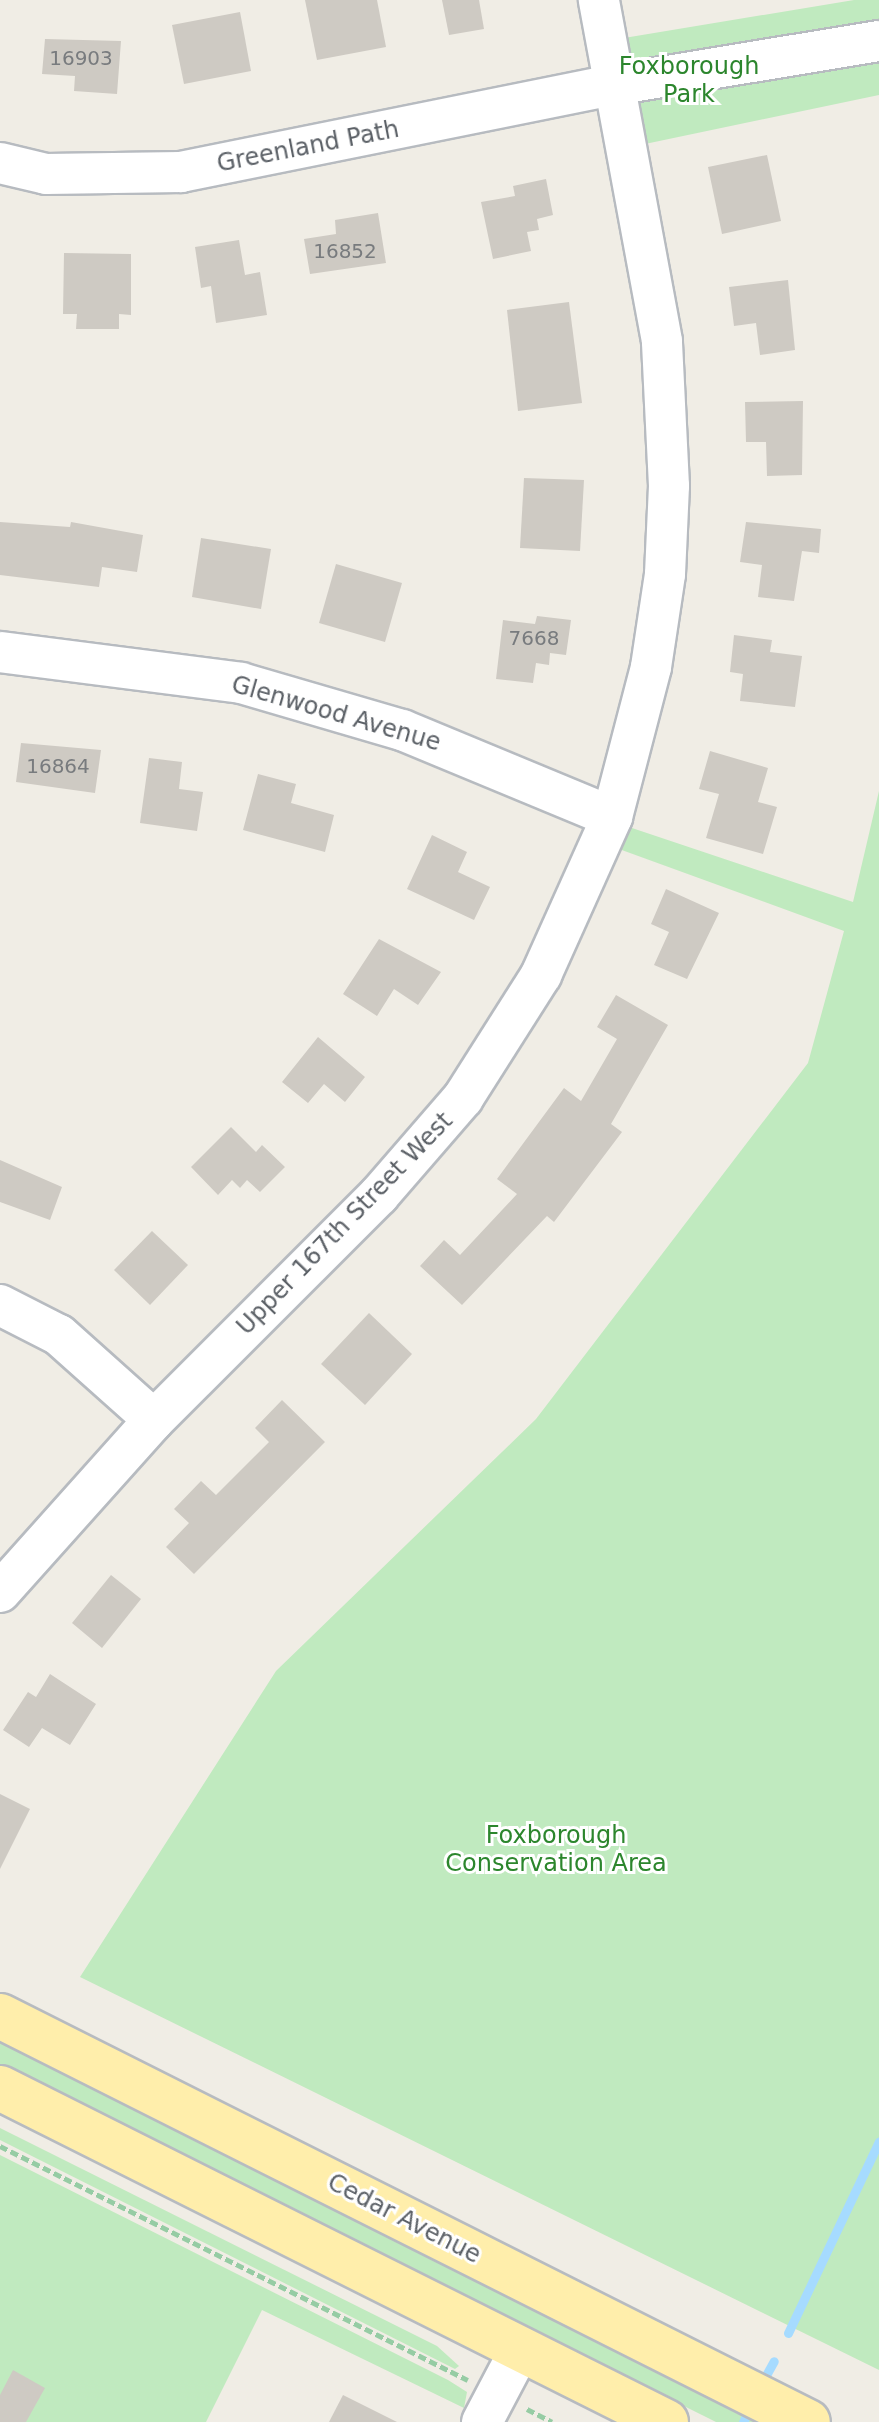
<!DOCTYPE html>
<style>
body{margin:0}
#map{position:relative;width:879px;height:2422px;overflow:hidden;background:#f0ede5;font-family:"DejaVu Sans",sans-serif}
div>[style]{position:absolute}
.green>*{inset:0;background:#c0eabf}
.stream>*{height:9px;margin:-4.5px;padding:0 4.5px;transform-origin:4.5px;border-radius:4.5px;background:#a6dbff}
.building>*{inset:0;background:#cecac3}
.path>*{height:5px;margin-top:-2.5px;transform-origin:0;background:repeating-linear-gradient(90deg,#96cca4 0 8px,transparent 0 12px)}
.roads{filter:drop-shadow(2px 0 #b7bbc0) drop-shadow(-2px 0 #b7bbc0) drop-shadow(0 2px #b7bbc0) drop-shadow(0 -2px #b7bbc0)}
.minor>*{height:40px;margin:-20px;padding:0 20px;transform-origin:20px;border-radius:20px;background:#fff}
.major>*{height:44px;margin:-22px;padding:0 22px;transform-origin:22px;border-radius:22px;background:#ffeeab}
span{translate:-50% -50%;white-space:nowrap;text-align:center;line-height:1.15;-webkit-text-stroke:6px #fff;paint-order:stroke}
.number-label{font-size:20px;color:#787b7e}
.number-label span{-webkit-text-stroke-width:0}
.park-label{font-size:24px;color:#2c862d}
.street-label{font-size:24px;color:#5c6167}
</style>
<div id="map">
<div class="green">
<div style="clip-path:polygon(854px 0,879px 0,879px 95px,645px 144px,624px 38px)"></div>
<div style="clip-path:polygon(879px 791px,879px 2370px,80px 1977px,276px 1671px,536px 1419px,808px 1063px,844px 931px,619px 849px,626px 826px,853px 902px)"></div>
<div style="clip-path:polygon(0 2040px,765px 2422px,716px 2422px,0 2065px)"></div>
<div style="clip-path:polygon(0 2128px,437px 2346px,459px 2366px,455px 2369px,0 2140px)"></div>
<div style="clip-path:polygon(0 2155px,448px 2380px,467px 2392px,464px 2408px,262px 2310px,206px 2422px,0 2422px)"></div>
</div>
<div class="stream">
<div style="left:788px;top:2333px;width:212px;rotate:-64.6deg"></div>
<div style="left:765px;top:2377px;width:18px;rotate:-61deg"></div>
<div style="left:743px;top:2422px;width:13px;rotate:-63deg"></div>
</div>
<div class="building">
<div style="clip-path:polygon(305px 0,377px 0,386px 47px,317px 60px)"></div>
<div style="clip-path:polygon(442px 0,479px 0,484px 29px,449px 35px)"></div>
<div style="clip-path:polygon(240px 12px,251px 71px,184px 84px,172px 25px)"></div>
<div style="clip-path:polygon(45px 39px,121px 41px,117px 94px,74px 91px,75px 76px,42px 74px)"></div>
<div style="clip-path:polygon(767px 155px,781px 221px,722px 234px,708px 167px)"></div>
<div style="clip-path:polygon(546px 179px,553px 215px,537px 219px,539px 230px,527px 232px,531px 251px,493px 259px,481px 202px,515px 196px,513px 186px)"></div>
<div style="clip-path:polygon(378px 213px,386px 263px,310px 274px,304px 239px,336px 234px,335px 220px)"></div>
<div style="clip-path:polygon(239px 240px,245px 275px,260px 272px,267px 315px,216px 323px,211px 286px,201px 288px,195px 247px)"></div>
<div style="clip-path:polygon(64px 253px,131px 254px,131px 315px,119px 314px,119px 329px,76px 329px,77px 314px,63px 314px)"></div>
<div style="clip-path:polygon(788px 280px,795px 350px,760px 355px,756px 323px,734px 326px,729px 287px)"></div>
<div style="clip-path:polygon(569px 302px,582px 403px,518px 411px,507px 310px)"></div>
<div style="clip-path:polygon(803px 401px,802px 475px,767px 476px,766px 442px,746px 442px,745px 402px)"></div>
<div style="clip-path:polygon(524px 478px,584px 480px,580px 551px,520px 548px)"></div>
<div style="clip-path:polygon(0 522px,70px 527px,71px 522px,143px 535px,137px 572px,102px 567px,99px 587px,0 575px)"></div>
<div style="clip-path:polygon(746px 522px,821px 529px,819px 553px,802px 551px,794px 601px,758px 597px,762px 565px,740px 562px)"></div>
<div style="clip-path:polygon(201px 538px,271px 549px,261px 609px,192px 597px)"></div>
<div style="clip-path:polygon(336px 564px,402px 583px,385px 642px,319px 623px)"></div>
<div style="clip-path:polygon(537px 616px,571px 620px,566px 655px,550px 653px,549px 665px,536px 663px,533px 683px,496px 679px,503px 620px,535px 624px)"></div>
<div style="clip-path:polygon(734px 635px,772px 640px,770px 652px,802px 656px,795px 707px,740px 701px,743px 674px,730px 672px)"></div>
<div style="clip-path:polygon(21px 743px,101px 750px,95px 793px,16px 782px)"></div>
<div style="clip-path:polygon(710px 751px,768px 768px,758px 802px,777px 807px,763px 854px,706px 838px,719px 794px,699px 789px)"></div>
<div style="clip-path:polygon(149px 758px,182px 762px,179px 789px,203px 792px,197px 831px,140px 823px)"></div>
<div style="clip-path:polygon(258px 774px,296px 784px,291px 803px,334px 815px,325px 852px,243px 830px)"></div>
<div style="clip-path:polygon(432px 835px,467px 852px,458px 872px,490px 887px,474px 920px,407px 889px)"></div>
<div style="clip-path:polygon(666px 889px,719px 913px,687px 979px,654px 965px,669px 932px,651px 924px)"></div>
<div style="clip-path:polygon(379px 939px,441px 972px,418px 1005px,394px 989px,377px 1016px,343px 994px)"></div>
<div style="clip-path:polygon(616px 995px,668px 1025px,611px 1124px,622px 1132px,554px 1222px,547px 1216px,462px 1305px,420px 1266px,444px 1240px,460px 1255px,517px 1194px,497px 1179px,564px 1088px,581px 1101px,617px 1039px,597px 1027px)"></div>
<div style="clip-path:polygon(318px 1037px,365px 1077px,345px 1102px,324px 1084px,308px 1103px,282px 1082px)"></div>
<div style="clip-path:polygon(231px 1127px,256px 1152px,262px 1145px,285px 1167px,260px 1192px,247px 1180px,240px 1188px,232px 1180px,218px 1195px,191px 1167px)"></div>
<div style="clip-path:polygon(0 1160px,62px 1187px,50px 1220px,0 1202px)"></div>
<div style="clip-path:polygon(152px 1231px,188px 1265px,150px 1305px,114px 1270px)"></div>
<div style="clip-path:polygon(369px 1313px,412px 1354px,365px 1405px,321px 1364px)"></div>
<div style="clip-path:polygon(282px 1400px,325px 1442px,194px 1574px,166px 1547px,189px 1523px,174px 1509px,201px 1481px,216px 1495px,269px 1442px,255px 1428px)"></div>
<div style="clip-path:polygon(111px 1575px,141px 1599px,102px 1648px,72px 1623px)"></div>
<div style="clip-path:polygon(50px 1674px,96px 1704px,70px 1745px,42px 1728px,29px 1747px,3px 1730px,28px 1692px,36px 1697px)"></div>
<div style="clip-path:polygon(0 1794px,30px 1809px,0 1869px)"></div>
<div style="clip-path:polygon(13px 2370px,45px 2388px,26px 2422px,0 2422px,0 2395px)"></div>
<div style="clip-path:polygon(343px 2395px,397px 2422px,329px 2422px)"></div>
</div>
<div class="path">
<div style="left:0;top:2146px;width:523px;rotate:26.57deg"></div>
<div style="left:527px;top:2409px;width:28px;rotate:27deg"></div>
</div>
<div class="roads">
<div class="minor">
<div style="left:0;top:163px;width:47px;rotate:13.4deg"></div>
<div style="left:46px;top:174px;width:135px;rotate:-0.8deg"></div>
<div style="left:181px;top:172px;width:441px;rotate:-11.4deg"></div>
<div style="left:613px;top:85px;width:270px;rotate:-9.4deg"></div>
<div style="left:0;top:652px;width:243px;rotate:7.3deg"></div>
<div style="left:241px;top:683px;width:168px;rotate:16.3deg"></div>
<div style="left:402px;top:730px;width:227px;rotate:22.5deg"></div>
<div style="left:0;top:1305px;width:66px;rotate:27deg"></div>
<div style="left:59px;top:1335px;width:127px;rotate:41.8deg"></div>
<div style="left:0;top:1592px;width:231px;rotate:-48.2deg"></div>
<div style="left:154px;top:1420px;width:318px;rotate:-45deg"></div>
<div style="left:379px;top:1195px;width:128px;rotate:-49.1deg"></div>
<div style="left:463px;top:1098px;width:146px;rotate:-57.6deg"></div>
<div style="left:541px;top:975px;width:173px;rotate:-65.8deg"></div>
<div style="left:612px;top:817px;width:155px;rotate:-75.4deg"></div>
<div style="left:651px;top:667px;width:94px;rotate:-81.4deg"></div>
<div style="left:665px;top:574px;width:88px;rotate:-87.4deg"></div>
<div style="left:669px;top:486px;width:145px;rotate:-92.8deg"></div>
<div style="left:662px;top:341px;width:347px;rotate:-100.5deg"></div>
<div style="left:482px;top:2422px;width:84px;rotate:-62.2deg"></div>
</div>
<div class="major">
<div style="left:0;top:2016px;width:904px;rotate:26.68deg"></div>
<div style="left:0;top:2088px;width:745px;rotate:26.63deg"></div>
</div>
</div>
<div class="number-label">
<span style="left:81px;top:58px">16903</span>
<span style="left:345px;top:251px">16852</span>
<span style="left:534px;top:638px">7668</span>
<span style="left:58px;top:766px">16864</span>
</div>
<div class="park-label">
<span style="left:689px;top:81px">Foxborough<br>Park</span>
<span style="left:556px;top:1850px">Foxborough<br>Conservation Area</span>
</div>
<div class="street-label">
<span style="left:308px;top:147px;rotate:-11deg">Greenland Path</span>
<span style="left:336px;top:714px;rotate:16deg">Glenwood Avenue</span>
<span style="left:345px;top:1224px;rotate:-46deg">Upper 167th Street West</span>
<span style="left:404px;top:2219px;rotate:27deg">Cedar Avenue</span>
</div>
</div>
